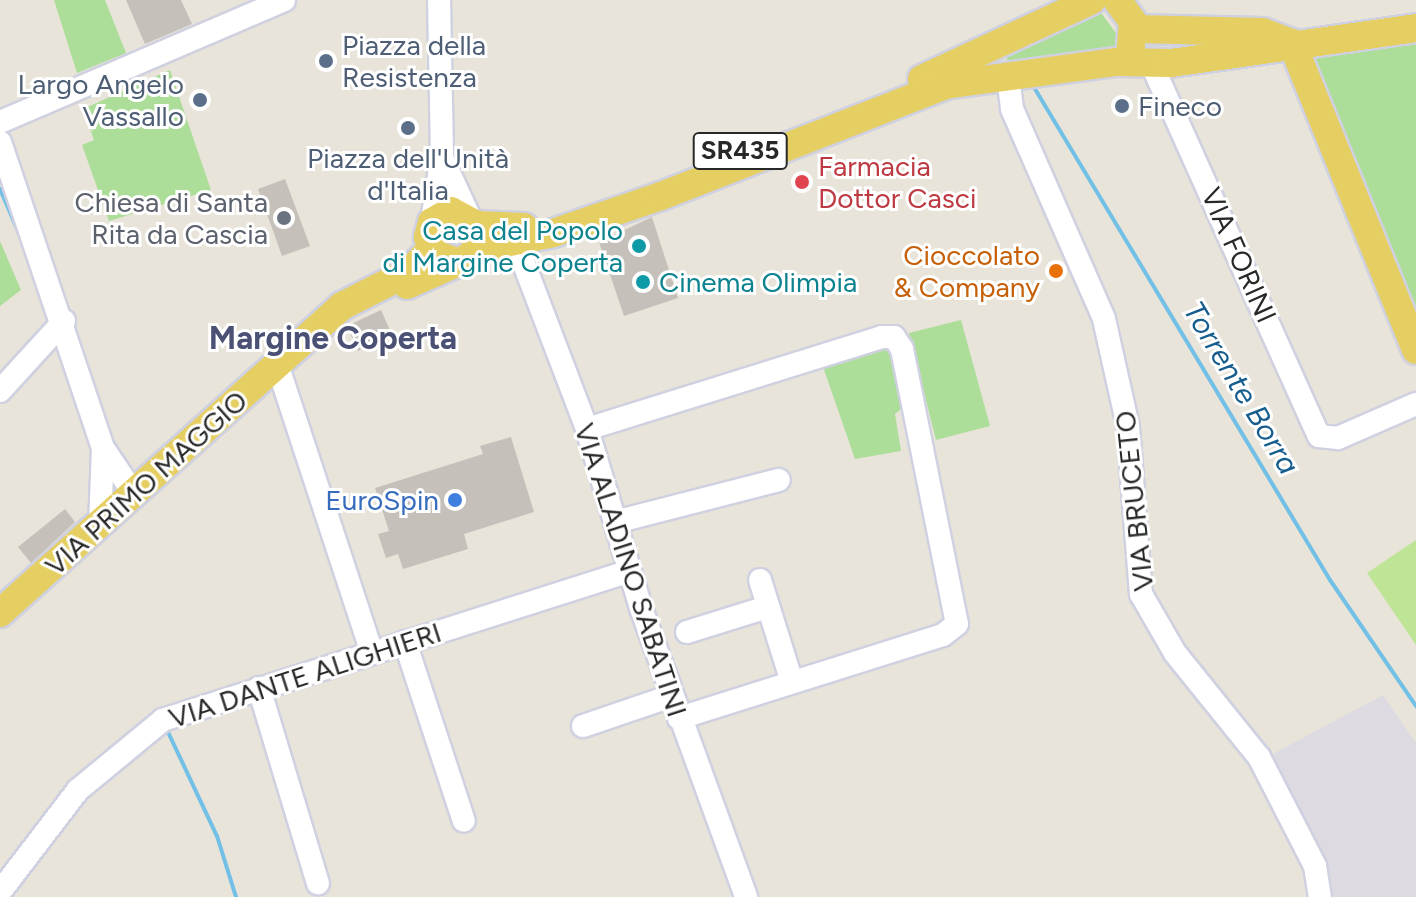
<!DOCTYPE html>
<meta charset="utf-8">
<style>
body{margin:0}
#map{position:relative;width:1416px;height:897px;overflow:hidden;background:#e9e4da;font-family:Figtree,sans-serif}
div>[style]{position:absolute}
.industrial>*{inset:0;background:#dddae2}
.green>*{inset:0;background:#acdd99}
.pitch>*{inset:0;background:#bee495}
.stream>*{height:4px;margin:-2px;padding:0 2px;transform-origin:2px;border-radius:2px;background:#72c0e6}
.building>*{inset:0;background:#c5c0ba}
.roads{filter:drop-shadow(2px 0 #cfd1e0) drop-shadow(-2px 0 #cfd1e0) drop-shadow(0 2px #cfd1e0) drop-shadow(0 -2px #cfd1e0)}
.minor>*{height:22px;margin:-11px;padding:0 11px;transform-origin:11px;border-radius:11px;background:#fff}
.major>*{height:28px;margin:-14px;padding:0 14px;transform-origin:14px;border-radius:14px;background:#e6cf62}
.dots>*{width:22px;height:22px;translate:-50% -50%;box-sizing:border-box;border:4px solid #fff;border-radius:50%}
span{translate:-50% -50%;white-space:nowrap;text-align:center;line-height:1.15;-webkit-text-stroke:6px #fff;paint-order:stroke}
.shield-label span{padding:2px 6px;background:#fff;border:2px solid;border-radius:6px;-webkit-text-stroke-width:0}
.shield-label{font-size:26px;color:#282828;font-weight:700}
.service-label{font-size:28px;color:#4e5e75}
.left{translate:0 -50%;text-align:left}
.right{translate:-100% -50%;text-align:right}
.health-label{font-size:28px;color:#be3a42}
.worship-label{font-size:28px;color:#5b616d}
.culture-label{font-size:28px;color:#0d838f}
.food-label{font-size:28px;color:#c56008}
.street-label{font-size:28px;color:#282828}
.shop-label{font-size:28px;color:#366cbe}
.water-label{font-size:30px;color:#165d8e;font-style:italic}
.quarter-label{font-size:32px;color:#4b5075;font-weight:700}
</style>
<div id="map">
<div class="industrial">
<div style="clip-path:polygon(1383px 695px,1416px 743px,1416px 897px,1320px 897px,1267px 757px)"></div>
</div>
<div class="green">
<div style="clip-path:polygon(54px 0,105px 0,126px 53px,77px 73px)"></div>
<div style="clip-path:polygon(1096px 6px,1122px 41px,1116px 46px,1017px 66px,1007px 60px,1006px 54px)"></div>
<div style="clip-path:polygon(1416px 42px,1416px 321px,1304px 53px)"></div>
<div style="clip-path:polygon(170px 70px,211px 190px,109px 221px,82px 145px,94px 140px,83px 109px)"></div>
<div style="clip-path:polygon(0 241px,21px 290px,0 306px)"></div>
<div style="clip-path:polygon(961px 320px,990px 426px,936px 440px,909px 333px)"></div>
<div style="clip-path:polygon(885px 345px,892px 351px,906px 405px,895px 414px,901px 451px,855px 459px,822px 364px)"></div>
</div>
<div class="pitch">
<div style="clip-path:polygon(1416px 540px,1416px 645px,1367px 573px)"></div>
</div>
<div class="stream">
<div style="left:1035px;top:89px;width:573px;rotate:59deg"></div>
<div style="left:1330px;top:580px;width:153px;rotate:55.7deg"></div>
<div style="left:0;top:189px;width:53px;rotate:66.8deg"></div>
<div style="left:168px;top:732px;width:115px;rotate:64.8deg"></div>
<div style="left:217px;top:836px;width:64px;rotate:72.7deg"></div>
</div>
<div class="building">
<div style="clip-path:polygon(126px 0,181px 0,192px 24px,145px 44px)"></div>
<div style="clip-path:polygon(285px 179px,310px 246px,282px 256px,258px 189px)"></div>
<div style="clip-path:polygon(652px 217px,678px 298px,624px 316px,599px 242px)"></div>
<div style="clip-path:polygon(381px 310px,392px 335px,358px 351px,347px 326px)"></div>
<div style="clip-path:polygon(511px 437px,534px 512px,464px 534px,468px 549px,403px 569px,398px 554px,386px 558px,378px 534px,389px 531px,375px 488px,483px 454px,480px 446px)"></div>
<div style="clip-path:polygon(65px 509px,75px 522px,31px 563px,18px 547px)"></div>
</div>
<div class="roads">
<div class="minor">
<div style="left:1152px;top:65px;width:407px;rotate:65.8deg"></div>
<div style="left:1319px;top:436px;width:19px;rotate:6deg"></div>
<div style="left:1338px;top:438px;width:85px;rotate:-23.6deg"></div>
<div style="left:1008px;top:76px;width:33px;rotate:83deg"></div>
<div style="left:1012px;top:109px;width:229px;rotate:66.3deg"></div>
<div style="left:1104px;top:319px;width:110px;rotate:77.4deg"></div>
<div style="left:1128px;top:426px;width:169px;rotate:85.6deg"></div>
<div style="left:1141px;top:594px;width:68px;rotate:60deg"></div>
<div style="left:1175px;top:653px;width:134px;rotate:51.1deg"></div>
<div style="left:1259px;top:757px;width:123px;rotate:62.8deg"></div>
<div style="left:1315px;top:866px;width:31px;rotate:81deg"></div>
<div style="left:0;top:122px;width:309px;rotate:-23.2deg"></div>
<div style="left:0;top:142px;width:323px;rotate:71.4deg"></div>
<div style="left:103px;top:448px;width:57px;rotate:55.8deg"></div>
<div style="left:443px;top:160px;width:62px;rotate:65.1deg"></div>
<div style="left:432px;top:222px;width:68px;rotate:-81.5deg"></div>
<div style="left:442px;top:155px;width:155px;rotate:-91.1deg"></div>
<div style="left:516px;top:243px;width:199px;rotate:69.1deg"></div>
<div style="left:587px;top:429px;width:187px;rotate:73.2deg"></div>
<div style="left:641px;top:608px;width:307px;rotate:70deg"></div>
<div style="left:277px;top:364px;width:304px;rotate:71.8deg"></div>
<div style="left:0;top:391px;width:95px;rotate:-47.6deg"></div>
<div style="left:587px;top:429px;width:309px;rotate:-17.3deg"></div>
<div style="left:882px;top:337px;width:12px"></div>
<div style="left:894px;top:337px;width:14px;rotate:56deg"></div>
<div style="left:902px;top:349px;width:280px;rotate:78.7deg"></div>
<div style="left:957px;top:624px;width:18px;rotate:142deg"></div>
<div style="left:943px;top:635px;width:277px;rotate:162.5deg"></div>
<div style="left:615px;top:522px;width:169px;rotate:-14.4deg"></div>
<div style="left:100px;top:526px;width:78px;rotate:-87.8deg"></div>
<div style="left:760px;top:580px;width:107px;rotate:72.6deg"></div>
<div style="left:687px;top:632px;width:85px;rotate:-17.2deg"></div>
<div style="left:405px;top:642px;width:188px;rotate:71.8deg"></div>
<div style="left:259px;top:688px;width:204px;rotate:73.2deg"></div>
<div style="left:583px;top:726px;width:93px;rotate:-18.8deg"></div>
<div style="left:0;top:892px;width:128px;rotate:-52.6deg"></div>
<div style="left:78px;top:790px;width:110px;rotate:-39.5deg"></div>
<div style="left:163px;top:720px;width:489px;rotate:-17.7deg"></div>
</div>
<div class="major">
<div style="left:1117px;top:0;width:27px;rotate:54deg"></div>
<div style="left:1133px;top:22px;width:25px;rotate:95deg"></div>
<div style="left:1134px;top:29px;width:129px;rotate:1.3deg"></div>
<div style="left:1263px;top:32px;width:30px;rotate:21deg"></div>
<div style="left:1292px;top:43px;width:331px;rotate:68deg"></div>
<div style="left:922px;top:79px;width:187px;rotate:-24.9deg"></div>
<div style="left:477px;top:225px;width:47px;rotate:2.4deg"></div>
<div style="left:476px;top:249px;width:79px;rotate:-11.7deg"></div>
<div style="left:553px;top:233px;width:114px;rotate:-18.9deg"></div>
<div style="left:661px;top:196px;width:305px;rotate:-21.3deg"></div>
<div style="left:945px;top:85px;width:173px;rotate:-7.7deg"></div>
<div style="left:1116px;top:62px;width:55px;rotate:1deg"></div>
<div style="left:1171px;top:63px;width:247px;rotate:-8.1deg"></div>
<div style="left:407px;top:285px;width:67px;rotate:-23.9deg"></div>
<div style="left:468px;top:258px;width:12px;rotate:-48deg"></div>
<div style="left:476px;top:249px;width:24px;rotate:-88deg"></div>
<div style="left:477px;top:225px;width:30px;rotate:-152deg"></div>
<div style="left:451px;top:211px;width:22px;rotate:150deg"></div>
<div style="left:432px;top:222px;width:16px;rotate:105deg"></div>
<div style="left:428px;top:237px;width:18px;rotate:68deg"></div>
<div style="left:435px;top:254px;width:23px;rotate:20deg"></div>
<div style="left:0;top:613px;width:460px;rotate:-41.9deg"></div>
<div style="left:342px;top:306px;width:75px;rotate:-26.9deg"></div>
<div style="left:409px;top:272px;width:32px;rotate:-46deg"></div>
</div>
</div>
<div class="dots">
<div style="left:326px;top:61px;background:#5c6f8a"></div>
<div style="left:200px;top:100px;background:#5c6f8a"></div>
<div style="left:1122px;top:106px;background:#5c6f8a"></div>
<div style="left:408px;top:128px;background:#5c6f8a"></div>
<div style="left:802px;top:182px;background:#e0444e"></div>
<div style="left:284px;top:218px;background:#6b7280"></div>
<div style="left:639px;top:246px;background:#0f9aa8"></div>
<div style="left:1056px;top:271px;background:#e8710a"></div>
<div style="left:643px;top:282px;background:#0f9aa8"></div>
<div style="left:455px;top:500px;background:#3f7fe0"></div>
</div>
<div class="shield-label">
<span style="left:740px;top:151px">SR435</span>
</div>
<div class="service-label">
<span class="left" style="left:342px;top:61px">Piazza della<br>Resistenza</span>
<span class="right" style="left:184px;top:100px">Largo Angelo<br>Vassallo</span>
<span class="left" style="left:1138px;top:106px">Fineco</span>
<span style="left:408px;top:174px">Piazza dell'Unità<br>d'Italia</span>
</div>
<div class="health-label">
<span class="left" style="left:818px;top:182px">Farmacia<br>Dottor Casci</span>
</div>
<div class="worship-label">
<span class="right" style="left:268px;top:218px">Chiesa di Santa<br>Rita da Cascia</span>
</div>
<div class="culture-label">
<span class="right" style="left:623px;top:246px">Casa del Popolo<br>di Margine Coperta</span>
<span class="left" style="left:659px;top:282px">Cinema Olimpia</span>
</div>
<div class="food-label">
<span class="right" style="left:1040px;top:271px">Cioccolato<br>&amp; Company</span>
</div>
<div class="street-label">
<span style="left:1239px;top:255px;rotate:66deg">VIA FORINI</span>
<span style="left:146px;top:483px;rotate:-42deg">VIA PRIMO MAGGIO</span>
<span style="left:1134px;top:501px;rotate:-96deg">VIA BRUCETO</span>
<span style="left:631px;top:570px;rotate:72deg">VIA ALADINO SABATINI</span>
<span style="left:305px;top:675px;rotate:-18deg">VIA DANTE ALIGHIERI</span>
</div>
<div class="shop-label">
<span class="right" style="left:439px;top:500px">EuroSpin</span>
</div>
<div class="water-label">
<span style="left:1241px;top:388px;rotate:59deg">Torrente Borra</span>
</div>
<div class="quarter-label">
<span style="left:333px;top:338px">Margine Coperta</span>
</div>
</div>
